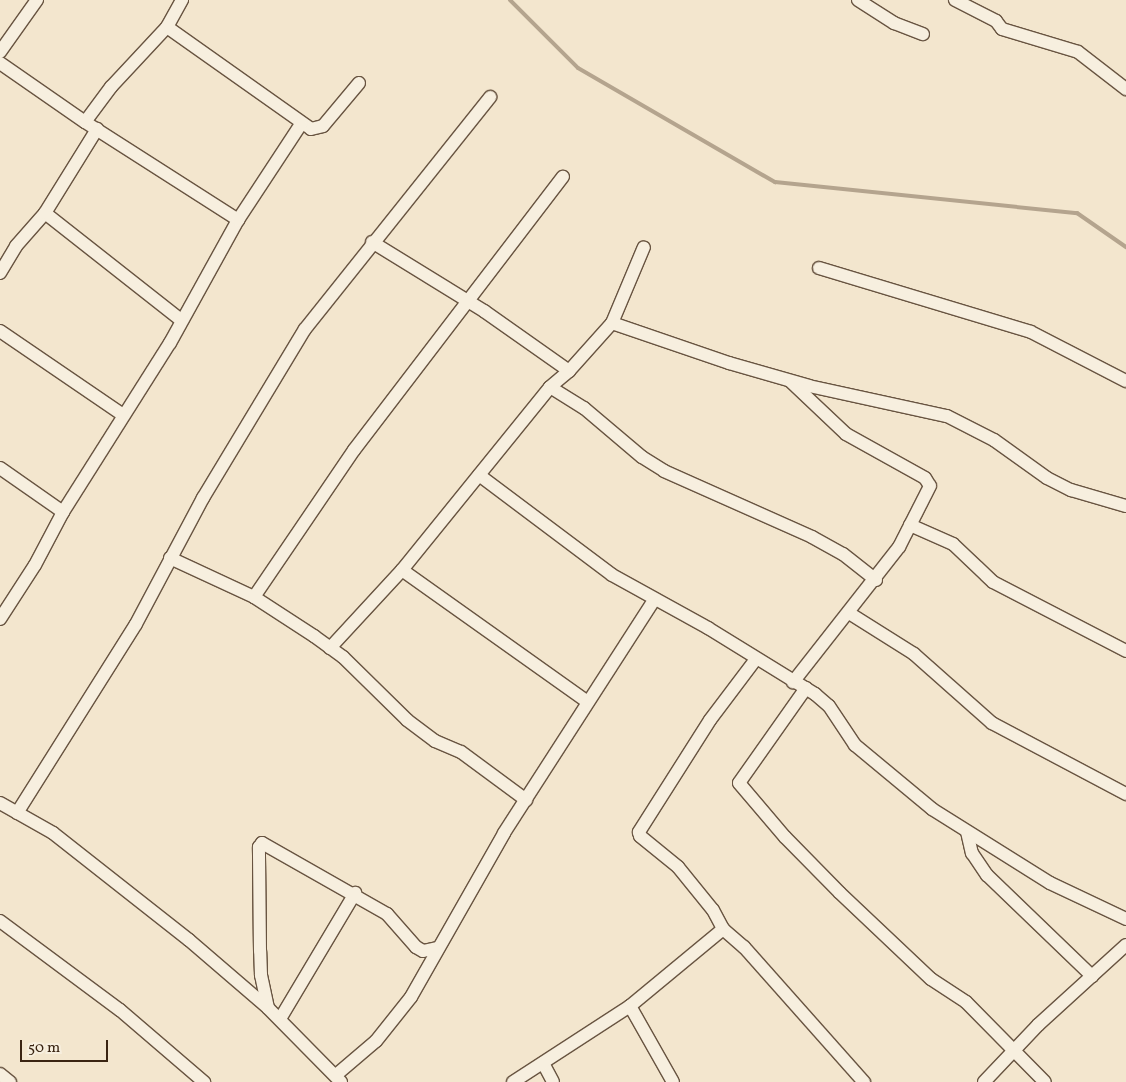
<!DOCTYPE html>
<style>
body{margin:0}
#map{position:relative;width:1126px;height:1082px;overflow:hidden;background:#f3e6ce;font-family:Vollkorn,serif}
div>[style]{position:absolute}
.stream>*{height:4px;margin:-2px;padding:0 2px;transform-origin:2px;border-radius:2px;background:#b4a48e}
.roads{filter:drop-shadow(1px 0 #685441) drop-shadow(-1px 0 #685441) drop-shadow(0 1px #685441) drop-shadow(0 -1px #685441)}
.minor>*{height:12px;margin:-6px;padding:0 6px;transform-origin:6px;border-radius:6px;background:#f7efdf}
span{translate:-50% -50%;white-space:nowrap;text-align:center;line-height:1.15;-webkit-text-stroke:4.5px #f7efdf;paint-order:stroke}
.scale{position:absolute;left:20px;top:1040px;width:88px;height:22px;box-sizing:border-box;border:2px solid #3a2412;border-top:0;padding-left:6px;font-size:15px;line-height:18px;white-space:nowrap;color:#3a2412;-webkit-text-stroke:4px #f7efdf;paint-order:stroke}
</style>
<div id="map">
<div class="stream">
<div style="left:510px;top:0;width:96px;rotate:45deg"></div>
<div style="left:578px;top:68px;width:228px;rotate:30.1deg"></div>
<div style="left:775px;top:182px;width:304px;rotate:5.9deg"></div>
<div style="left:1077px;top:213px;width:60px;rotate:34.8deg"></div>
</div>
<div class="roads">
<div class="minor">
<div style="left:858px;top:0;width:43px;rotate:32.6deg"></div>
<div style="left:894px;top:23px;width:31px;rotate:21deg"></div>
<div style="left:955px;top:0;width:46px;rotate:27.1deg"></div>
<div style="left:996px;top:21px;width:10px;rotate:53deg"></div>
<div style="left:1002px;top:29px;width:79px;rotate:16.8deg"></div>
<div style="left:1078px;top:52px;width:61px;rotate:37.6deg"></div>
<div style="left:167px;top:27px;width:31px;rotate:-61deg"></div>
<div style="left:0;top:52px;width:64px;rotate:-54.6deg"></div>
<div style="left:0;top:63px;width:103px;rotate:34.8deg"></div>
<div style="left:85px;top:122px;width:182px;rotate:32.6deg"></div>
<div style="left:85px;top:122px;width:44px;rotate:-53.4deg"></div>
<div style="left:111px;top:87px;width:82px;rotate:-47deg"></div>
<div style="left:167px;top:27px;width:176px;rotate:35.3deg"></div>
<div style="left:311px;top:129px;width:12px;rotate:-14deg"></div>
<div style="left:323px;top:126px;width:56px;rotate:-50.1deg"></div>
<div style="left:45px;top:213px;width:173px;rotate:38.2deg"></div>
<div style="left:372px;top:242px;width:132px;rotate:31.6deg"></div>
<div style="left:484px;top:311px;width:104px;rotate:35.2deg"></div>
<div style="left:819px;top:268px;width:221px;rotate:16.8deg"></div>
<div style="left:1031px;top:332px;width:107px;rotate:27.3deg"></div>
<div style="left:0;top:273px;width:31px;rotate:-59deg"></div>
<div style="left:16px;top:246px;width:44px;rotate:-48.7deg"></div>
<div style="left:45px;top:213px;width:99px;rotate:-58.2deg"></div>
<div style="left:612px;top:323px;width:124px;rotate:18.9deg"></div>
<div style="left:729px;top:363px;width:83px;rotate:16deg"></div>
<div style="left:809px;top:386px;width:141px;rotate:12.3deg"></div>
<div style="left:947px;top:416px;width:53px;rotate:27.1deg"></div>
<div style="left:994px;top:440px;width:65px;rotate:35.6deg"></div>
<div style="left:1047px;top:478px;width:27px;rotate:27deg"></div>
<div style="left:1071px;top:490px;width:57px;rotate:16.2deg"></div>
<div style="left:0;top:331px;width:149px;rotate:34.3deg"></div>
<div style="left:790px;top:381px;width:77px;rotate:43.4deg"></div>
<div style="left:846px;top:434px;width:90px;rotate:29.1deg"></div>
<div style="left:925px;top:478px;width:9px;rotate:58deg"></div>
<div style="left:930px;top:486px;width:68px;rotate:116.9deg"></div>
<div style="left:899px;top:547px;width:172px;rotate:128.1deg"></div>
<div style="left:550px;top:387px;width:40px;rotate:32deg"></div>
<div style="left:584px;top:408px;width:76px;rotate:40.2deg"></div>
<div style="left:642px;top:457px;width:26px;rotate:32deg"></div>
<div style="left:664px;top:471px;width:162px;rotate:24deg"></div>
<div style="left:812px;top:537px;width:35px;rotate:29deg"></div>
<div style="left:843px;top:554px;width:42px;rotate:38.2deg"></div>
<div style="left:0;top:468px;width:77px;rotate:34.9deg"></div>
<div style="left:479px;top:475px;width:166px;rotate:36.9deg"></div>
<div style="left:612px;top:575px;width:110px;rotate:28.9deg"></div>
<div style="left:708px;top:628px;width:126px;rotate:31.7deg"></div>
<div style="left:815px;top:694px;width:18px;rotate:41deg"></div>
<div style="left:829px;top:706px;width:47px;rotate:56.3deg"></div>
<div style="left:855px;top:745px;width:100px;rotate:39.7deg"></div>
<div style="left:932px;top:809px;width:139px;rotate:32.1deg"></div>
<div style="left:1050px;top:883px;width:84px;rotate:25.3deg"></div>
<div style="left:910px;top:525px;width:47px;rotate:23.8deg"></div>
<div style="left:953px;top:544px;width:55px;rotate:43.5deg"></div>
<div style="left:993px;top:582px;width:150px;rotate:27.4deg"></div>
<div style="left:170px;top:558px;width:93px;rotate:24.9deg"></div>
<div style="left:254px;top:597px;width:72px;rotate:33deg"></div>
<div style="left:314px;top:636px;width:36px;rotate:36deg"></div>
<div style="left:343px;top:657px;width:90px;rotate:44.5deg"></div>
<div style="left:407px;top:720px;width:35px;rotate:37deg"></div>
<div style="left:435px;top:741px;width:28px;rotate:23deg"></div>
<div style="left:461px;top:752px;width:81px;rotate:36.4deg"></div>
<div style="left:402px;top:570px;width:228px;rotate:35.4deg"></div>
<div style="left:254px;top:597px;width:178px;rotate:-55.8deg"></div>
<div style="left:354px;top:450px;width:344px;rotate:-52.6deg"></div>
<div style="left:849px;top:613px;width:77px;rotate:32.2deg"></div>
<div style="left:914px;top:654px;width:104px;rotate:41.5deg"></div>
<div style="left:992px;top:723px;width:152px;rotate:27.9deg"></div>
<div style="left:0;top:619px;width:64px;rotate:-57.1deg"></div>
<div style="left:35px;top:565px;width:60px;rotate:-62.2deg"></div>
<div style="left:63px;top:512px;width:200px;rotate:-57.7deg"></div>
<div style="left:170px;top:343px;width:141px;rotate:-61.1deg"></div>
<div style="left:238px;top:220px;width:115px;rotate:-56.7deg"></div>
<div style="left:330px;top:648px;width:106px;rotate:-47.3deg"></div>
<div style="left:402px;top:570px;width:235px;rotate:-51deg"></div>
<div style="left:550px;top:387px;width:25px;rotate:-40deg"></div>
<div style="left:569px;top:371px;width:64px;rotate:-48.1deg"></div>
<div style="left:612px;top:323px;width:82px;rotate:-67.2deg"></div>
<div style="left:756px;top:659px;width:76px;rotate:127deg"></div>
<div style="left:710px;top:720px;width:133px;rotate:122.4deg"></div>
<div style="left:639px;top:832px;width:4px;rotate:76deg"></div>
<div style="left:640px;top:836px;width:49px;rotate:39.2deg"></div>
<div style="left:678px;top:867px;width:55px;rotate:50.9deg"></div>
<div style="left:713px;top:910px;width:21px;rotate:62deg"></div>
<div style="left:723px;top:929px;width:28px;rotate:41deg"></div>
<div style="left:744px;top:947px;width:181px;rotate:48.4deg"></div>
<div style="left:806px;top:688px;width:116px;rotate:125.2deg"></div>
<div style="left:739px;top:783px;width:71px;rotate:49.6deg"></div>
<div style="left:785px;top:837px;width:78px;rotate:45.5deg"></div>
<div style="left:840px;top:893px;width:125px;rotate:43.4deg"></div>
<div style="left:931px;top:979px;width:42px;rotate:33.3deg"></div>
<div style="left:966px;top:1002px;width:112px;rotate:45.4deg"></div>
<div style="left:0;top:803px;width:61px;rotate:29.5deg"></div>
<div style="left:53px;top:833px;width:173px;rotate:38.2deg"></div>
<div style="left:189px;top:940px;width:104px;rotate:40.7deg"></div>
<div style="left:268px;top:1008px;width:104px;rotate:45.4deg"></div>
<div style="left:17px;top:813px;width:223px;rotate:-57.8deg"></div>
<div style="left:136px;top:624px;width:143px;rotate:-62deg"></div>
<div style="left:203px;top:498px;width:197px;rotate:-58.9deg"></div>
<div style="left:305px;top:329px;width:297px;rotate:-51.4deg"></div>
<div style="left:967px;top:832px;width:22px;rotate:77deg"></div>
<div style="left:972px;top:853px;width:27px;rotate:56deg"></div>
<div style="left:987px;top:875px;width:146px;rotate:43.9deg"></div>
<div style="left:0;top:921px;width:149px;rotate:36.6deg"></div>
<div style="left:120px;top:1010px;width:111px;rotate:40.6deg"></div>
<div style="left:630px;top:1006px;width:87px;rotate:60.5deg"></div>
<div style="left:268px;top:1008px;width:34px;rotate:-102deg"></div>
<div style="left:261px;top:975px;width:24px;rotate:-92deg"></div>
<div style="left:260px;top:951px;width:104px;rotate:-90.6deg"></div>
<div style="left:259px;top:847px;width:5px;rotate:-53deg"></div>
<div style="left:262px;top:843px;width:144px;rotate:29.6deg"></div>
<div style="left:387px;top:914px;width:44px;rotate:48.7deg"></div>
<div style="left:416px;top:947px;width:8px;rotate:30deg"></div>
<div style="left:423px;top:951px;width:14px;rotate:-12deg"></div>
<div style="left:280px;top:1019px;width:147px;rotate:-59.2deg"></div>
<div style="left:543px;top:1063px;width:21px;rotate:62deg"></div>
<div style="left:0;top:1074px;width:13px;rotate:39deg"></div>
<div style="left:336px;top:1075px;width:52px;rotate:-40.4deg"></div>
<div style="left:376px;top:1041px;width:56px;rotate:-51.5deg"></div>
<div style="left:411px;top:997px;width:189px;rotate:-60.4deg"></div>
<div style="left:504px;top:833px;width:277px;rotate:-57.2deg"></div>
<div style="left:513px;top:1082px;width:140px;rotate:-33deg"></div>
<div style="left:630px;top:1006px;width:121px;rotate:-39.6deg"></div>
<div style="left:984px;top:1082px;width:79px;rotate:-46.5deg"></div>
<div style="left:1038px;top:1025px;width:119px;rotate:-42.3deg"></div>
</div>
</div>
<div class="scale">50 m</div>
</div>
